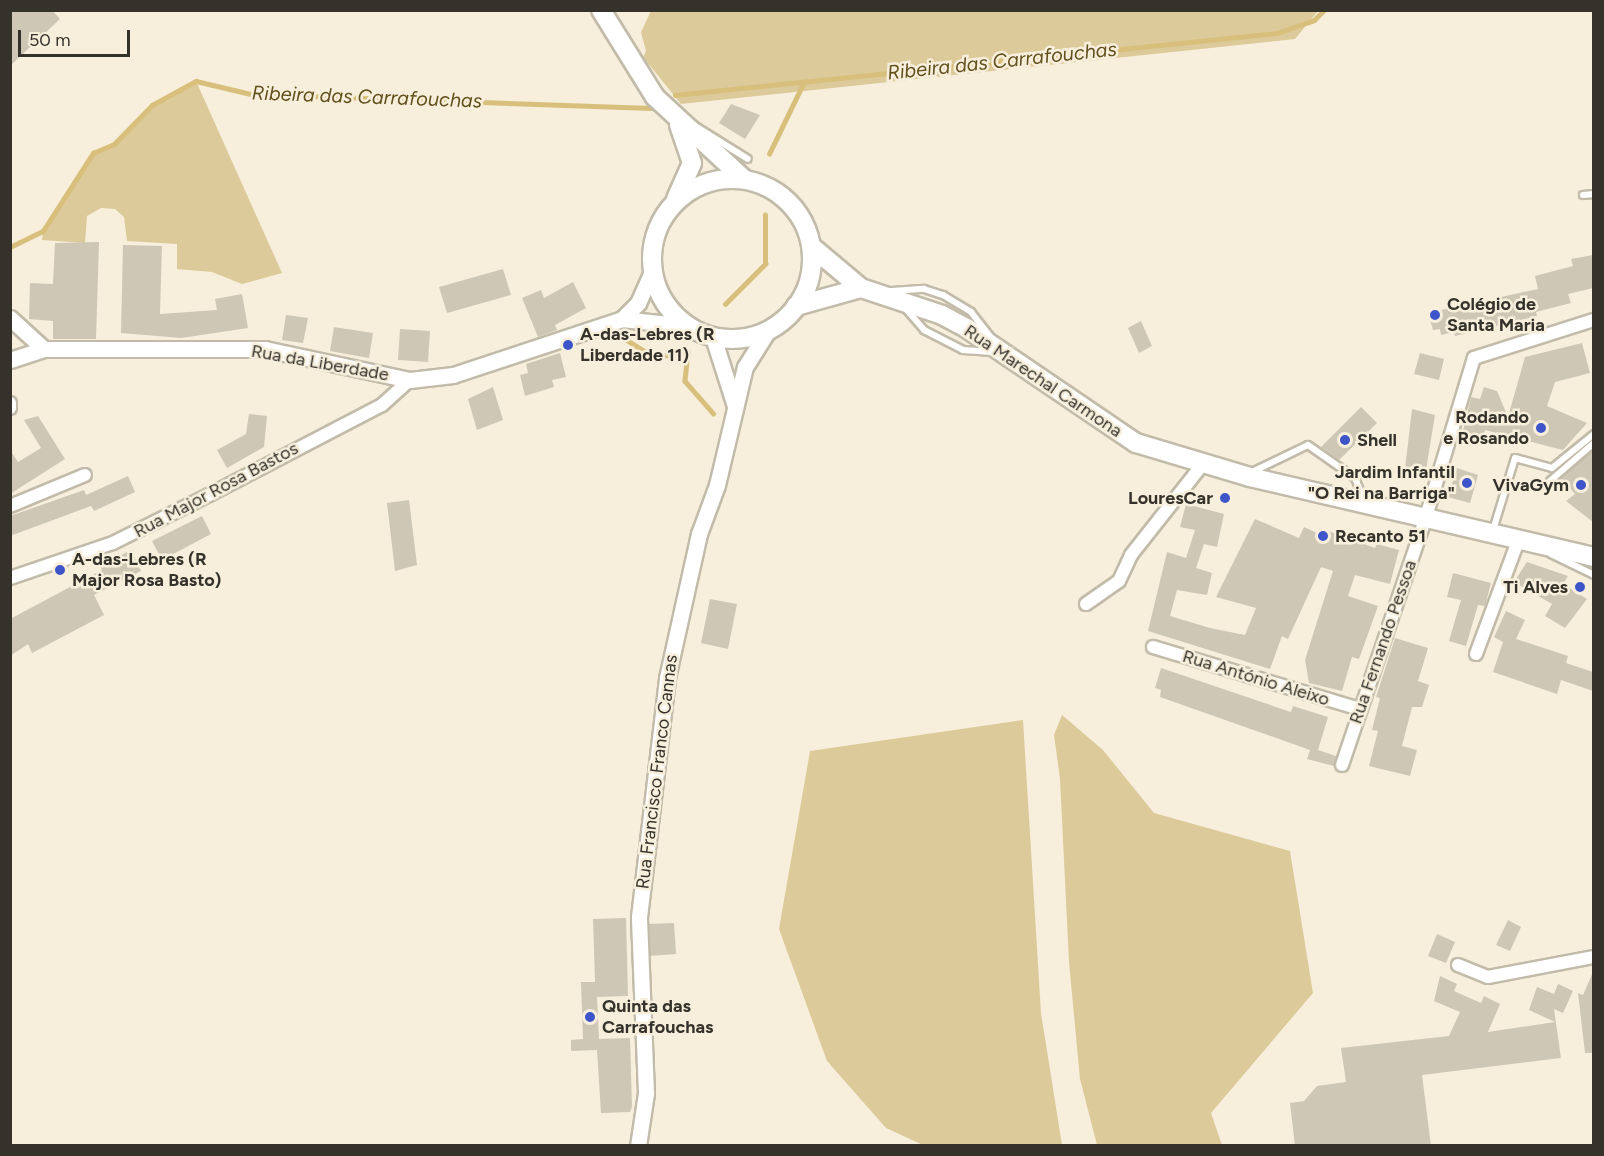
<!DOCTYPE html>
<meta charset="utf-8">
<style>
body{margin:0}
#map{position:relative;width:1604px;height:1156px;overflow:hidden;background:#f7efdc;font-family:Figtree,sans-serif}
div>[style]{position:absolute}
.green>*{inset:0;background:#dcca9a}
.stream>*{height:4.5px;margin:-2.25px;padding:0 2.25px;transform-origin:2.25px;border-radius:2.25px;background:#d9bf7c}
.building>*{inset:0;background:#cec7b5}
.roads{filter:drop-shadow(2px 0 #c2bba9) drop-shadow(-2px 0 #c2bba9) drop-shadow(0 2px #c2bba9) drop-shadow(0 -2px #c2bba9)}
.service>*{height:6px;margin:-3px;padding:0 3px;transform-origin:3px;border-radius:3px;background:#fff}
.minor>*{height:12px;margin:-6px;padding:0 6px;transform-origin:6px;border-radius:6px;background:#fff}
.tertiary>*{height:15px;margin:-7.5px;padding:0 7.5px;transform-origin:7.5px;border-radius:7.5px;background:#fff}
.primary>*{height:18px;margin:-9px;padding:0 9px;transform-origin:9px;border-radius:9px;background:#fff}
.primary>.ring{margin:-9px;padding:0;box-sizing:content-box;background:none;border:18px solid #fff;border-radius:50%}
.dots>*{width:16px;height:16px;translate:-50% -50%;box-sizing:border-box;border:3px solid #f7efdc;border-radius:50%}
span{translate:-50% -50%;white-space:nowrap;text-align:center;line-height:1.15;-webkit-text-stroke:5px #f7efdc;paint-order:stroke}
.poi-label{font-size:18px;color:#35322b;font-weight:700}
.left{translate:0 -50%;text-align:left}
.right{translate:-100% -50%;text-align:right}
.street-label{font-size:18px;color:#35322b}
.water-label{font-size:20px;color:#614f1c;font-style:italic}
.frame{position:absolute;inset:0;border:12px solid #35322b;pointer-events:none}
.scale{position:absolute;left:18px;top:30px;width:112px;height:27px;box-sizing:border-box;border:3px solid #35322b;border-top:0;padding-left:8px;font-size:18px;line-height:21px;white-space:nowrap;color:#35322b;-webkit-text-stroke:4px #f7efdc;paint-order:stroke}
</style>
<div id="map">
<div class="green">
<div style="clip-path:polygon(651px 11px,651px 10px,1318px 11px,1295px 39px,681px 104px,643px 57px,646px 51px,641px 32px)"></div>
<div style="clip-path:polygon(196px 81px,282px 273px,242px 284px,212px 272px,177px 269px,177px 244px,127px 241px,124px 217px,115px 209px,101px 208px,87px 216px,85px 243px,42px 240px,43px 231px,93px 153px,114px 144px,152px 105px)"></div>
<div style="clip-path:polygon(1062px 715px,1103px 750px,1154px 813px,1290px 851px,1313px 993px,1211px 1113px,1222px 1145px,1097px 1145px,1080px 1079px,1069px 962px,1060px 779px,1054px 735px)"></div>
<div style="clip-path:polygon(1023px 720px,1041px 1013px,1062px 1145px,923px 1145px,886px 1128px,827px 1061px,779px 929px,810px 751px)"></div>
</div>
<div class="stream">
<div style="left:675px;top:95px;width:605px;rotate:-5.88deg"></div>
<div style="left:1277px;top:33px;width:39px;rotate:-19deg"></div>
<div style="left:1314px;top:20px;width:14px;rotate:-45deg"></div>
<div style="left:769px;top:154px;width:80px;rotate:-64.1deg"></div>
<div style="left:10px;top:247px;width:37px;rotate:-26deg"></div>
<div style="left:43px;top:231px;width:93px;rotate:-57.3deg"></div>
<div style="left:93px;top:153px;width:23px;rotate:-23deg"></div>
<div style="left:114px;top:144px;width:54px;rotate:-45.7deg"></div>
<div style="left:152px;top:105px;width:50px;rotate:-28.6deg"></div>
<div style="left:196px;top:81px;width:57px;rotate:13.3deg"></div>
<div style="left:251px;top:94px;width:400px;rotate:2deg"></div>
<div style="left:725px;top:304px;width:57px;rotate:-45deg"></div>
<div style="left:765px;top:264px;width:49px;rotate:-90deg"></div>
<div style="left:625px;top:339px;width:34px;rotate:32deg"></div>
<div style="left:654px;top:357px;width:34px;rotate:-8deg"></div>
<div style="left:688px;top:352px;width:29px;rotate:96deg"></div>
<div style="left:685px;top:381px;width:43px;rotate:48.8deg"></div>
</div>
<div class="building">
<div style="clip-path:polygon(10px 10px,52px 10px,60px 19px,10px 66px)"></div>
<div style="clip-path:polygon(731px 104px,760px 115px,745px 139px,719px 123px)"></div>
<div style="clip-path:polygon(99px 242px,96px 339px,53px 339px,53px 321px,29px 319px,30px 283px,53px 284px,55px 243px)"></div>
<div style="clip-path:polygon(123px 245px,162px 246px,160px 314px,217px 310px,215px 299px,242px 294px,248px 328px,181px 338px,121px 333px)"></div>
<div style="clip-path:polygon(1593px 255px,1593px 288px,1568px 294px,1571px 303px,1536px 312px,1537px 316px,1455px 336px,1454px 332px,1441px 335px,1440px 329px,1433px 330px,1428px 313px,1538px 289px,1535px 276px,1573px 266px,1571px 259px)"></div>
<div style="clip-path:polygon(503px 269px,511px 295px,447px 313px,439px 287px)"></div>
<div style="clip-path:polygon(573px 282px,586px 308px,555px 325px,557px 330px,538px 337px,522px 298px,541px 290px,544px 298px)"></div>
<div style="clip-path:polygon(286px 315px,308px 318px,303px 343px,282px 340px)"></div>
<div style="clip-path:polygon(1141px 321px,1152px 346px,1139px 353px,1128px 328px)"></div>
<div style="clip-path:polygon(334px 327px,373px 333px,369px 358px,330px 351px)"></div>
<div style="clip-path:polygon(400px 329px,430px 331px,428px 362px,398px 360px)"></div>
<div style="clip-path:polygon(1582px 343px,1590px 373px,1555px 382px,1547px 406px,1587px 423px,1563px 450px,1485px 430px,1482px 444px,1461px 439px,1471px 397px,1480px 399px,1484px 387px,1497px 391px,1508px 417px,1525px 357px)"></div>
<div style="clip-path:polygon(560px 353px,566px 377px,552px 380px,554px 387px,525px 396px,520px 375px,528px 373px,526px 364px)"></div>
<div style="clip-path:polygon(1420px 353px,1444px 359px,1439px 380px,1414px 374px)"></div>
<div style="clip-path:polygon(493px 387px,503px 420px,477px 430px,468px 399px)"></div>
<div style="clip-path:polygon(1361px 407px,1377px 423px,1339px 460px,1321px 447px)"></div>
<div style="clip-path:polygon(1412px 409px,1435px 415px,1425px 476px,1405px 469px)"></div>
<div style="clip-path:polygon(249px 414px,267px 416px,264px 447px,227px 468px,217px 450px,246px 434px)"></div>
<div style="clip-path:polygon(38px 416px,65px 459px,10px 494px,10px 450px,18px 462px,41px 448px,24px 420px)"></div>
<div style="clip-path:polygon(1593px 450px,1593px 522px,1566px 501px,1575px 494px,1561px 478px)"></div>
<div style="clip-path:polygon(1457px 468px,1478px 475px,1470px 503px,1448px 497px)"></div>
<div style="clip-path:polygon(128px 476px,135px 492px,94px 511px,91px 506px,10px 536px,10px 516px,84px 490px,86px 495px)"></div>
<div style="clip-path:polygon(409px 500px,417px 565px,395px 571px,387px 503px)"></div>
<div style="clip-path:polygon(1186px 504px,1224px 514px,1217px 547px,1204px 544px,1196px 568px,1212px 573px,1207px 595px,1177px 590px,1170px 616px,1210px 628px,1245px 635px,1256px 608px,1216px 597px,1255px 519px,1299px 538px,1304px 527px,1317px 533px,1320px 528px,1375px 548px,1377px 544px,1399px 550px,1390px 584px,1355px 575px,1348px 596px,1378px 606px,1359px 659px,1352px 657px,1342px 691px,1309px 683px,1305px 660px,1333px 571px,1321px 567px,1288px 639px,1282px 636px,1270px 669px,1148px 631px,1167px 552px,1186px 558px,1195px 530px,1180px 527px)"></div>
<div style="clip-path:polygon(202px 516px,211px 534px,162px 560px,152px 541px)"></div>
<div style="clip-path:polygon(131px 550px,141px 571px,94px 595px,104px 615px,32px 653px,28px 644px,10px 656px,10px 619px,102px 570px,100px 566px)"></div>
<div style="clip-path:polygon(1527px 562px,1568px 576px,1563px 584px,1587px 599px,1565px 628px,1545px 616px,1552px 604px,1514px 582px)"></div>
<div style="clip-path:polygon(1453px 573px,1491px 583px,1485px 606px,1478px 605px,1466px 646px,1449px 641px,1461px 600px,1447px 597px)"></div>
<div style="clip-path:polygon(710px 599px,737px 604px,728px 649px,701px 643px)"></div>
<div style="clip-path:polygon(1506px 611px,1525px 620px,1516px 639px,1568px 656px,1566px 663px,1593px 672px,1593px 691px,1561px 680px,1557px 694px,1493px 672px,1503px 642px,1494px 637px)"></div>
<div style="clip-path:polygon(1395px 638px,1428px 648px,1418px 681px,1429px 685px,1422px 707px,1412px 707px,1402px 746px,1417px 750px,1410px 776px,1369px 766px,1378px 731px,1372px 730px,1380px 698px,1376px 697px)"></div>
<div style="clip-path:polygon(1161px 668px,1291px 712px,1293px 706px,1328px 717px,1318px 750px,1336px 756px,1334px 766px,1307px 759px,1310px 750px,1160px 697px,1161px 690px,1155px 688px)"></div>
<div style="clip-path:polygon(626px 918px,628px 996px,597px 997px,599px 1039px,630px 1038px,632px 1107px,630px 1112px,601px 1113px,597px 1050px,571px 1051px,571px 1040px,583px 1039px,581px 982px,595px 982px,593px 919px)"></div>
<div style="clip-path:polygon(1508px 920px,1521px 927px,1510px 951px,1496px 945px)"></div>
<div style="clip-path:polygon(674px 923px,676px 954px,650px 956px,649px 924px)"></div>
<div style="clip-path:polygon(1437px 934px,1455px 942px,1446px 963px,1428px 956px)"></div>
<div style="clip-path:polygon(1593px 972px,1593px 1053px,1585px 1053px,1578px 993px,1583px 995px)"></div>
<div style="clip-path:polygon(1440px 976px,1457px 984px,1454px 991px,1481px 1003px,1484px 996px,1500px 1004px,1488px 1032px,1555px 1022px,1529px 1010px,1537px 987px,1554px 994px,1558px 984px,1573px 991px,1563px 1013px,1554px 1009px,1561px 1058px,1422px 1075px,1431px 1146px,1295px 1146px,1290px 1103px,1304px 1101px,1317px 1086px,1346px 1082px,1341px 1048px,1449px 1036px,1460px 1012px,1434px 1001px)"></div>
</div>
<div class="roads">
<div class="service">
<div style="left:695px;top:126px;width:62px;rotate:31.9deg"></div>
<div style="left:1583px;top:195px;width:11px;rotate:-5deg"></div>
<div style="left:892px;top:291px;width:32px;rotate:-4deg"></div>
<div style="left:924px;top:289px;width:20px;rotate:18deg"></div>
<div style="left:943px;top:295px;width:33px;rotate:31deg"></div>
<div style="left:971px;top:312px;width:31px;rotate:52deg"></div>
<div style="left:906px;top:309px;width:28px;rotate:49deg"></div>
<div style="left:924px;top:330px;width:44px;rotate:27.1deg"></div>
<div style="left:963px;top:350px;width:29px;rotate:4deg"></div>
<div style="left:1250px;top:473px;width:64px;rotate:-25.8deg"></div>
<div style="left:1308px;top:445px;width:57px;rotate:35.1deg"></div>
<div style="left:1355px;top:478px;width:24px;rotate:68deg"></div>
<div style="left:1550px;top:481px;width:58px;rotate:-40.8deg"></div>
<div style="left:1493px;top:530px;width:75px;rotate:-73deg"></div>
<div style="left:1515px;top:458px;width:38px;rotate:15deg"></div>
<div style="left:1552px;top:468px;width:54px;rotate:-39deg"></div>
<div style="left:1551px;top:554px;width:48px;rotate:26deg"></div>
</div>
<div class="minor">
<div style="left:10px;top:403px;width:5px;rotate:90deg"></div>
<div style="left:10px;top:506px;width:81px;rotate:-22.5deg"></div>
<div style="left:10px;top:578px;width:109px;rotate:-18.8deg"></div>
<div style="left:113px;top:543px;width:107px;rotate:-26.6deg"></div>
<div style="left:209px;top:495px;width:195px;rotate:-27.5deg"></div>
<div style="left:382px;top:405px;width:38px;rotate:-42deg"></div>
<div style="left:1086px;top:604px;width:40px;rotate:-34.9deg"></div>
<div style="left:1119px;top:581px;width:29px;rotate:-65deg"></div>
<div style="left:1131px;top:555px;width:115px;rotate:-51.7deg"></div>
<div style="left:1153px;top:647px;width:216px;rotate:16.7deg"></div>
<div style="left:1476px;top:654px;width:121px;rotate:-69.6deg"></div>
<div style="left:1342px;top:765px;width:259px;rotate:-71.3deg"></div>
<div style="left:1425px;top:520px;width:169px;rotate:-73.2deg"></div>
<div style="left:1474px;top:358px;width:126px;rotate:-17.6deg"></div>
<div style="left:1458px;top:965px;width:32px;rotate:22deg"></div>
<div style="left:1488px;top:977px;width:108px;rotate:-10.7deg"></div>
</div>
<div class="tertiary">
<div style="left:10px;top:318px;width:46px;rotate:42.4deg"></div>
<div style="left:622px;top:319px;width:23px;rotate:-45deg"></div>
<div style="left:638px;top:303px;width:37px;rotate:-66deg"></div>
<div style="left:713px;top:337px;width:69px;rotate:72.3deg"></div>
<div style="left:10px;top:360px;width:36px;rotate:-18deg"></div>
<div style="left:44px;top:349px;width:221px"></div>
<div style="left:265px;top:349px;width:148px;rotate:12.1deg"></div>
<div style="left:410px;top:380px;width:43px;rotate:-6.6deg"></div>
<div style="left:453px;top:375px;width:178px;rotate:-18.3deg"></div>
<div style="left:622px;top:319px;width:65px;rotate:6.1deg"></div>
<div style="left:638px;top:1146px;width:54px;rotate:-81.4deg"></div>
<div style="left:646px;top:1093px;width:176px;rotate:-92.3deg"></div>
<div style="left:639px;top:917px;width:241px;rotate:-83.3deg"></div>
<div style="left:667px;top:678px;width:148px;rotate:-77.5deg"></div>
<div style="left:699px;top:534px;width:52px;rotate:-69.8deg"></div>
<div style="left:717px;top:485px;width:121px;rotate:-76.7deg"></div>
<div style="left:745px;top:367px;width:41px;rotate:-57.8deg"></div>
</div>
<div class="primary">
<div style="left:601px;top:10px;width:102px;rotate:58.2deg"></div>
<div style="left:655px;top:97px;width:121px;rotate:42.7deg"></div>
<div class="ring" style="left:652px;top:179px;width:142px;height:142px"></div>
<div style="left:676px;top:199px;width:39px;rotate:-66deg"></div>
<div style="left:692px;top:163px;width:40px;rotate:-108.9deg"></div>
<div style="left:812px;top:247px;width:64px;rotate:39.9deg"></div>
<div style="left:861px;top:288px;width:85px;rotate:18.4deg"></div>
<div style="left:942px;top:315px;width:30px;rotate:28deg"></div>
<div style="left:968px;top:329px;width:203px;rotate:34.2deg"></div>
<div style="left:1136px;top:443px;width:119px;rotate:16.6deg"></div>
<div style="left:1250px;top:477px;width:353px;rotate:13.1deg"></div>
<div style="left:796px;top:306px;width:67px;rotate:-15.5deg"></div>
</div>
</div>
<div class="dots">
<div style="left:1435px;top:315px;background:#3d55c8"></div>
<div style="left:568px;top:345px;background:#3d55c8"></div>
<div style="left:1541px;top:428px;background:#3d55c8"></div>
<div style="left:1345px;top:440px;background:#3d55c8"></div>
<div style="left:1467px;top:483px;background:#3d55c8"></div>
<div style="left:1581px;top:485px;background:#3d55c8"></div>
<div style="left:1225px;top:498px;background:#3d55c8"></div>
<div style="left:1323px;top:536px;background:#3d55c8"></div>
<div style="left:60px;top:570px;background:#3d55c8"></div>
<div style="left:1580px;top:587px;background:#3d55c8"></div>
<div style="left:590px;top:1017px;background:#3d55c8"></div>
</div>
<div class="poi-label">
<span class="left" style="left:1447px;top:315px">Colégio de<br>Santa Maria</span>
<span class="left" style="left:580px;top:345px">A-das-Lebres (R<br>Liberdade 11)</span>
<span class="right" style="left:1529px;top:428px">Rodando<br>e Rosando</span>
<span class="left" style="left:1357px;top:440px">Shell</span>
<span class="right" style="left:1455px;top:483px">Jardim Infantil<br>"O Rei na Barriga"</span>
<span class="right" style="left:1569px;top:485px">VivaGym</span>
<span class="right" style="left:1213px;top:498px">LouresCar</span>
<span class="left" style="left:1335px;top:536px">Recanto 51</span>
<span class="left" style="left:72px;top:570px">A-das-Lebres (R<br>Major Rosa Basto)</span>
<span class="right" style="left:1568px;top:587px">Ti Alves</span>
<span class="left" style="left:602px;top:1017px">Quinta das<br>Carrafouchas</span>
</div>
<div class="street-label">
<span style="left:320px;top:363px;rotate:10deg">Rua da Liberdade</span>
<span style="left:1043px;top:381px;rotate:34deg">Rua Marechal Carmona</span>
<span style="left:216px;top:490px;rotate:-28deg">Rua Major Rosa Bastos</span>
<span style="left:1383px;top:642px;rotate:-71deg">Rua Fernando Pessoa</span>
<span style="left:1256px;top:678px;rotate:17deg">Rua António Aleixo</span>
<span style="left:657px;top:772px;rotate:-83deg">Rua Francisco Franco Cannas</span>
</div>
<div class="water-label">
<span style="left:1002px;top:61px;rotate:-6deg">Ribeira das Carrafouchas</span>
<span style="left:367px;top:97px;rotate:2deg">Ribeira das Carrafouchas</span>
</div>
<div class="frame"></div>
<div class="scale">50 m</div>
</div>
